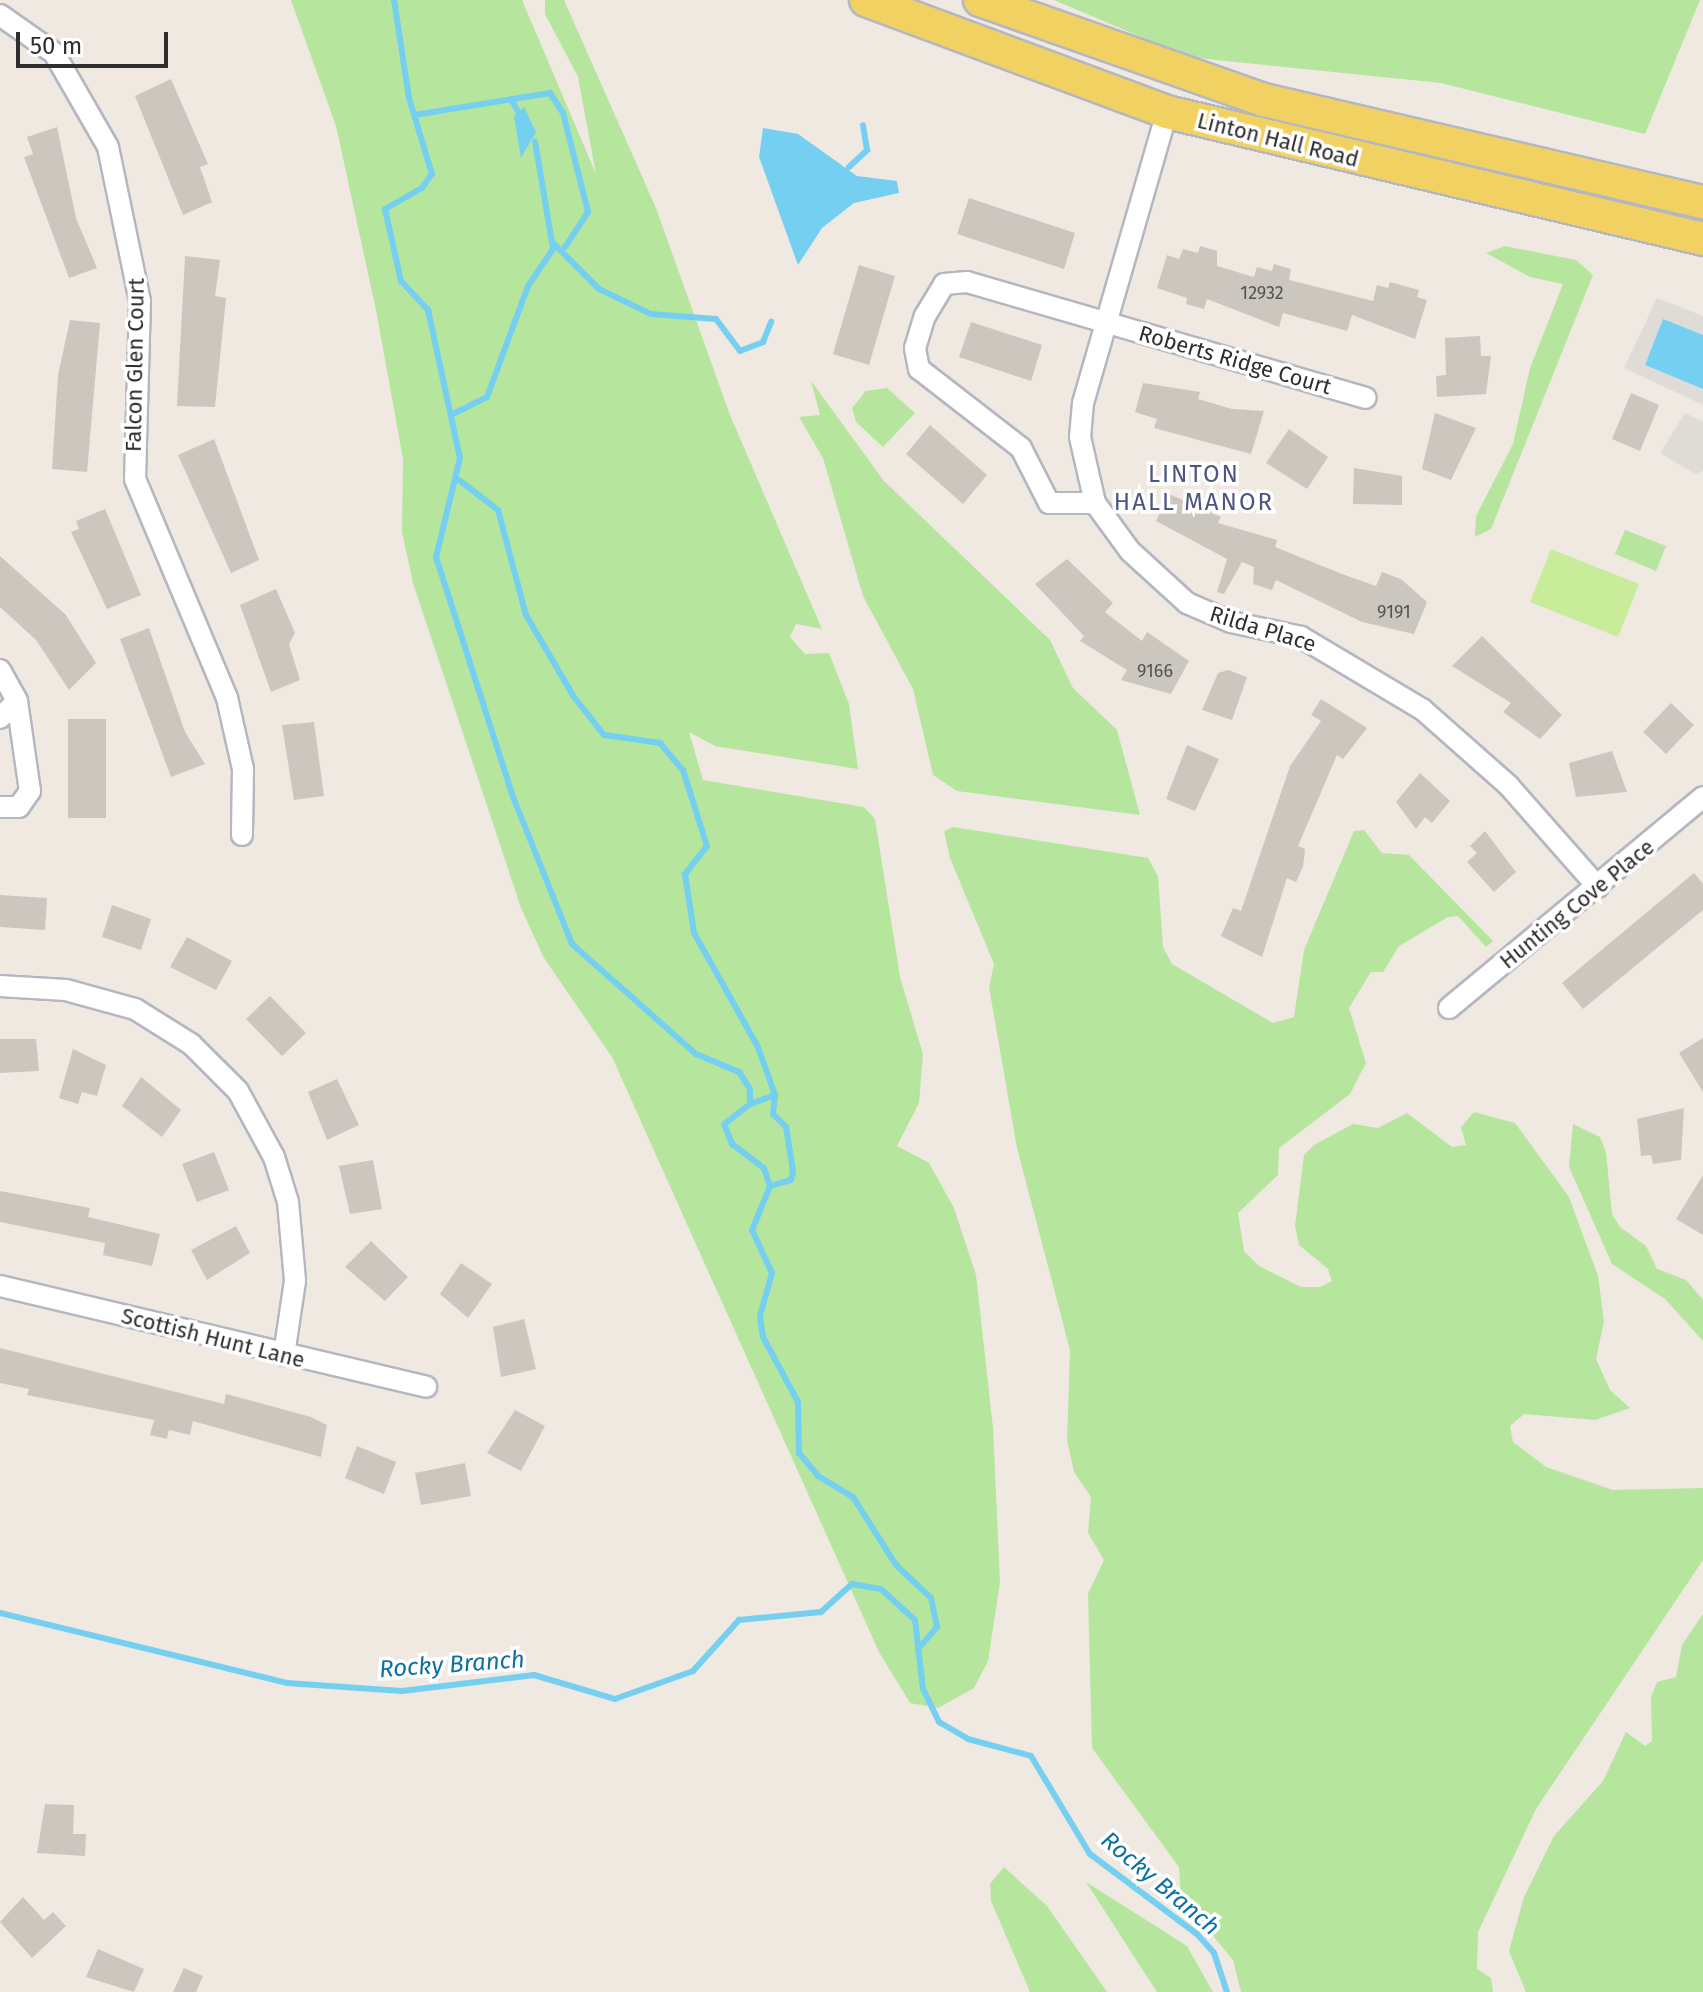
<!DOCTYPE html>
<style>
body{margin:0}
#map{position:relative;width:1703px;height:1992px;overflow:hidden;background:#efe9e1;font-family:"Fira Sans",sans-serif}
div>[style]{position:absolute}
.green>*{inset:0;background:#b6e59e}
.pitch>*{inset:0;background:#c9ec9a}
.plaza>*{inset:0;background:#dfdcd8}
.water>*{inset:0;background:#75cff0}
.stream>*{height:6px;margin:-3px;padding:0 3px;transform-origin:3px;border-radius:3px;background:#75cff0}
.building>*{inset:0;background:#cbc7bf}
.roads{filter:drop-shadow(2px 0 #b4b7c1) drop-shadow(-2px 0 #b4b7c1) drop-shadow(0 2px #b4b7c1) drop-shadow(0 -2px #b4b7c1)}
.street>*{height:20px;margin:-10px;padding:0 10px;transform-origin:10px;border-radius:10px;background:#fff}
.primary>*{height:32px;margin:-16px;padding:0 16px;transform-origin:16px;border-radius:16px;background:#f2d163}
span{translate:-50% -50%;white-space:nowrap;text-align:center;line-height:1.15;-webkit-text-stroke:7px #fff;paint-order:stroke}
.number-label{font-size:18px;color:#555452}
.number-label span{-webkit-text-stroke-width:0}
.street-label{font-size:22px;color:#2e2e2e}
.neighbourhood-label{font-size:24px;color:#4d5680;letter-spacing:2px}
.water-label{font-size:24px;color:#0d6fa3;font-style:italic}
.scale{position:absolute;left:16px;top:32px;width:152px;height:36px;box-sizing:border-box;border:4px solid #2e2e2e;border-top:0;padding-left:10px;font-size:24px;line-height:28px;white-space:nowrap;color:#2e2e2e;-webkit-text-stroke:6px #fff;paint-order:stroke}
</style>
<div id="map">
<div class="green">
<div style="clip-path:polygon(291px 0,522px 0,596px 174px,578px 77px,545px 14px,545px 0,564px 0,656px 208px,730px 415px,822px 629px,796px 624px,790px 637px,805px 654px,829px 653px,849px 704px,858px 769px,715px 746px,689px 732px,703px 780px,864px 807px,875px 819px,900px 977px,923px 1054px,919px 1103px,897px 1146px,929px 1163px,954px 1208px,976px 1275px,993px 1428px,1000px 1582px,988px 1661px,974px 1688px,938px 1708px,910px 1703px,879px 1652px,612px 1057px,544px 958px,521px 908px,413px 583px,402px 532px,403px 459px,376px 310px,336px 126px)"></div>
<div style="clip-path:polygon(1054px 0,1700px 0,1645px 134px,1441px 83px,1188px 57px)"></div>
<div style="clip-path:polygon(1505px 246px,1576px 260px,1593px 275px,1491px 529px,1475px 537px,1476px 516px,1513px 444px,1530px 368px,1563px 284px,1530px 277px,1486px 253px)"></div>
<div style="clip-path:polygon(811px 381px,884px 481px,1050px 640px,1073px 688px,1117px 730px,1140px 815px,957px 791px,933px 775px,913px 689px,863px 596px,823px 458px,799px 417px,820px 415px)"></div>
<div style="clip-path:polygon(887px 388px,915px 413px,883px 447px,856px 422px,852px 408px,866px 391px)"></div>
<div style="clip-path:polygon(1625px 530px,1666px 546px,1656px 571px,1615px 554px)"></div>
<div style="clip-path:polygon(953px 827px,1148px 858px,1158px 876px,1163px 947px,1172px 964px,1273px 1023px,1294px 1017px,1304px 950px,1354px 831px,1364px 830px,1382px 853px,1409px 855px,1493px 941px,1486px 947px,1458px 916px,1448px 917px,1399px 946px,1383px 972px,1371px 972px,1349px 1008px,1366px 1063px,1350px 1094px,1279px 1148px,1278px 1175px,1238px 1213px,1244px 1251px,1259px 1266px,1301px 1287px,1320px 1287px,1332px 1281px,1328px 1269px,1299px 1245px,1295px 1226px,1304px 1155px,1314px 1145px,1353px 1124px,1378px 1128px,1407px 1113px,1452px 1147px,1466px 1145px,1461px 1127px,1474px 1112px,1515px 1123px,1569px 1197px,1598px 1276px,1604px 1321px,1596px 1359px,1610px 1390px,1630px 1408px,1595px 1420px,1524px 1414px,1510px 1426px,1513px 1442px,1546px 1467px,1613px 1490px,1703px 1488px,1703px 1560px,1536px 1809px,1478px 1932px,1477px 1969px,1491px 1978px,1493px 1992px,1241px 1992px,1233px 1960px,1181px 1897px,1179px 1867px,1092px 1748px,1088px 1594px,1104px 1560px,1088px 1533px,1091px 1497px,1074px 1472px,1067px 1440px,1070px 1350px,1017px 1148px,989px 987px,994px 964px,950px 858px,944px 831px)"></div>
<div style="clip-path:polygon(1573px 1124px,1600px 1137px,1606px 1152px,1612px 1214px,1620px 1227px,1646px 1246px,1657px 1269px,1686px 1280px,1703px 1300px,1703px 1341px,1665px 1299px,1612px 1264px,1569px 1167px)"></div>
<div style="clip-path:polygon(1703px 1614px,1703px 1992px,1526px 1992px,1509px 1951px,1524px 1897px,1554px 1836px,1603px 1781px,1626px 1732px,1645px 1746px,1652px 1741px,1651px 1697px,1657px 1682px,1676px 1677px,1682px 1645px)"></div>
<div style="clip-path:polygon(1004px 1867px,1047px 1906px,1107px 1992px,1030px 1992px,991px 1901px,990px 1884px)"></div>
<div style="clip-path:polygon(1086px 1882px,1187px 1946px,1213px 1992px,1157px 1992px)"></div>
</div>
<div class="pitch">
<div style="clip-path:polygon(1551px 549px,1639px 584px,1618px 637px,1530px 602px)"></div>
</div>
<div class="plaza">
<div style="clip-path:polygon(1657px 298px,1703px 316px,1703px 335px,1663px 320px,1645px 365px,1703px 389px,1703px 405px,1624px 368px)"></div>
<div style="clip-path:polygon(1685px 413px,1703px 422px,1703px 471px,1695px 474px,1660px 453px)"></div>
</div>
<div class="water">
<div style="clip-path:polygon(524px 107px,536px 132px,521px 158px,514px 116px)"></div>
<div style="clip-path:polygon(763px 128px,798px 134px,857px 176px,897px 181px,899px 193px,854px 203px,822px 228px,798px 265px,759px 157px)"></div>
<div style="clip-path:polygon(1663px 319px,1703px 335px,1703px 389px,1645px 365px)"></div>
</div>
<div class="stream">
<div style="left:394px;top:0;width:99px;rotate:81.3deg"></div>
<div style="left:409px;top:98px;width:79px;rotate:73.2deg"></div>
<div style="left:432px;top:174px;width:17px;rotate:126deg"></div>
<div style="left:422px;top:188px;width:43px;rotate:150.4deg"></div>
<div style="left:385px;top:209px;width:74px;rotate:77.5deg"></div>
<div style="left:401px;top:281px;width:40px;rotate:47deg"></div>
<div style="left:428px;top:310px;width:151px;rotate:77.8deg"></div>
<div style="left:460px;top:458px;width:102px;rotate:103.6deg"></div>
<div style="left:436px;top:557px;width:252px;rotate:72.2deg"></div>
<div style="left:513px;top:797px;width:158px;rotate:68.1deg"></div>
<div style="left:572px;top:944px;width:166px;rotate:41.6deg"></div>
<div style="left:696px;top:1054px;width:47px;rotate:22.7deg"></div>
<div style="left:739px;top:1072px;width:20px;rotate:57deg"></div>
<div style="left:750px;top:1089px;width:15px;rotate:90deg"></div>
<div style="left:750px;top:1104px;width:33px;rotate:142deg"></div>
<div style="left:724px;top:1124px;width:22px;rotate:68deg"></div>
<div style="left:732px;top:1144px;width:40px;rotate:37deg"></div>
<div style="left:764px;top:1168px;width:19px;rotate:72deg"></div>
<div style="left:770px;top:1186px;width:48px;rotate:112.2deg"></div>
<div style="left:752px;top:1230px;width:47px;rotate:65.1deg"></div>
<div style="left:772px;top:1273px;width:45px;rotate:105.6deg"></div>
<div style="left:760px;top:1316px;width:21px;rotate:82deg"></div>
<div style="left:763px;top:1337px;width:74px;rotate:61.7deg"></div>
<div style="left:798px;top:1402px;width:51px;rotate:88.9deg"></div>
<div style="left:799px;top:1453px;width:30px;rotate:50deg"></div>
<div style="left:818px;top:1476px;width:41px;rotate:31deg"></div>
<div style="left:853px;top:1497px;width:80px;rotate:57.7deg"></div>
<div style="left:896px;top:1565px;width:48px;rotate:43.3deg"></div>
<div style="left:931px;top:1598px;width:30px;rotate:78deg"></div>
<div style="left:937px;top:1627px;width:29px;rotate:131deg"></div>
<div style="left:511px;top:99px;width:13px;rotate:61deg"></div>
<div style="left:414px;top:115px;width:138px;rotate:-9.2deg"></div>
<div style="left:550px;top:93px;width:24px;rotate:57deg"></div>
<div style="left:563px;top:113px;width:102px;rotate:75.8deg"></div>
<div style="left:588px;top:212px;width:42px;rotate:123.3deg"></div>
<div style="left:849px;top:167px;width:25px;rotate:-43deg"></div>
<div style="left:867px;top:150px;width:25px;rotate:-99deg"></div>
<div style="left:553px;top:243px;width:65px;rotate:45deg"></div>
<div style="left:599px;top:289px;width:58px;rotate:25.7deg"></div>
<div style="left:651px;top:314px;width:65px;rotate:4.4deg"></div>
<div style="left:716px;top:319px;width:40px;rotate:53deg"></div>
<div style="left:740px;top:351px;width:25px;rotate:-21deg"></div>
<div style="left:763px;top:342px;width:22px;rotate:-68deg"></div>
<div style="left:451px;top:415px;width:40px;rotate:-26.6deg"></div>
<div style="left:487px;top:397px;width:118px;rotate:-69.7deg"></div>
<div style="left:528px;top:286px;width:45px;rotate:-56deg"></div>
<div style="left:553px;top:249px;width:109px;rotate:-99.5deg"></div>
<div style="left:459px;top:480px;width:49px;rotate:37.6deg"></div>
<div style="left:498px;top:510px;width:109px;rotate:75.1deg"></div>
<div style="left:526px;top:615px;width:95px;rotate:59.7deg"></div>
<div style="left:574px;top:697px;width:48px;rotate:51.7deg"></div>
<div style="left:604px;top:735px;width:57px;rotate:8.1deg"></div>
<div style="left:660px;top:743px;width:35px;rotate:50deg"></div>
<div style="left:683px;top:770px;width:80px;rotate:72.5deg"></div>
<div style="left:707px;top:846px;width:36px;rotate:128deg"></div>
<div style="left:685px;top:874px;width:60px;rotate:81.3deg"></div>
<div style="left:694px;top:933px;width:131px;rotate:60.7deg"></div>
<div style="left:758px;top:1047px;width:51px;rotate:70.5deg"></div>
<div style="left:775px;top:1095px;width:27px;rotate:160deg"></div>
<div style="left:770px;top:1186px;width:22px;rotate:-16deg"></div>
<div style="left:791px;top:1180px;width:9px;rotate:-77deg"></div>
<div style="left:793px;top:1171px;width:45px;rotate:-99deg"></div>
<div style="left:786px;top:1127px;width:18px;rotate:-135deg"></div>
<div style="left:773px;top:1114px;width:19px;rotate:-84deg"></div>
<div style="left:0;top:1613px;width:295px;rotate:13.7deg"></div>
<div style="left:287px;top:1683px;width:115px;rotate:4deg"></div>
<div style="left:402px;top:1691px;width:133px;rotate:-6.9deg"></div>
<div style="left:534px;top:1675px;width:84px;rotate:16.5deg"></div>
<div style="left:615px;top:1699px;width:83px;rotate:-19.7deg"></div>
<div style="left:693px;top:1671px;width:69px;rotate:-48deg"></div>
<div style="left:739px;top:1620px;width:82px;rotate:-5.6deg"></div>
<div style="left:821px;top:1612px;width:42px;rotate:-42.1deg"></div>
<div style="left:852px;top:1584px;width:29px;rotate:10deg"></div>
<div style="left:881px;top:1589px;width:46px;rotate:42.4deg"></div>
<div style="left:915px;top:1620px;width:69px;rotate:83.4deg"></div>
<div style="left:923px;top:1689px;width:37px;rotate:64deg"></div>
<div style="left:939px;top:1722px;width:34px;rotate:30deg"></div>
<div style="left:968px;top:1739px;width:65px;rotate:15.1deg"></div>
<div style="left:1031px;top:1756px;width:114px;rotate:59deg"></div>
<div style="left:1090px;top:1854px;width:134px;rotate:36.8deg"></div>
<div style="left:1197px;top:1934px;width:25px;rotate:48deg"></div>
<div style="left:1214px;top:1953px;width:41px;rotate:71.6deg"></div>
</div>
<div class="building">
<div style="clip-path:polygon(171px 79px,208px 164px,200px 167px,212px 202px,183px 215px,135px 96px)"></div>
<div style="clip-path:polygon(57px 127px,76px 218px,97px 268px,69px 278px,24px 157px,33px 154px,27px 137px)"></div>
<div style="clip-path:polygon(969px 198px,1075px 233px,1064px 269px,957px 234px)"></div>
<div style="clip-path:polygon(1200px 246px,1217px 251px,1217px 266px,1254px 277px,1257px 267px,1272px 271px,1274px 264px,1291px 269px,1289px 280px,1373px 301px,1377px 285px,1388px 288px,1390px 282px,1419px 290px,1417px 297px,1427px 300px,1415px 339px,1352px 315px,1347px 331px,1283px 313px,1279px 327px,1207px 299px,1204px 309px,1186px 304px,1187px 298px,1157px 288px,1167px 255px,1179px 259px,1183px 249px,1198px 253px)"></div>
<div style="clip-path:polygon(185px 256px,220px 260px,215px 296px,226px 298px,215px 407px,177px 406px)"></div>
<div style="clip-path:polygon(859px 265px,895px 276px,869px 365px,833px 354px)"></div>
<div style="clip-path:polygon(70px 320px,100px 323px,87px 472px,52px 469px,58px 375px)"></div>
<div style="clip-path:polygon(971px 322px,1042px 345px,1031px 381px,959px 357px)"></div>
<div style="clip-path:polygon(1480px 336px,1481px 356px,1491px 356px,1486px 394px,1437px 397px,1436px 376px,1446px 375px,1445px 338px)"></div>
<div style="clip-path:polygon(1143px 383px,1200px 392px,1198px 399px,1232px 409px,1264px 411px,1251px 454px,1154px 428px,1157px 419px,1135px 412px)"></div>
<div style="clip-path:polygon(1631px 393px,1659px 405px,1640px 451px,1612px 439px)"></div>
<div style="clip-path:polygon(1435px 413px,1476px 428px,1451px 480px,1422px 469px)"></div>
<div style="clip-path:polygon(930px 425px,987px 475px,963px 504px,906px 454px)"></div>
<div style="clip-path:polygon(1289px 429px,1328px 457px,1307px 489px,1266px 463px)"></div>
<div style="clip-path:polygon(214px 439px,259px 560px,231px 573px,178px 455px)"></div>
<div style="clip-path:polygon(1354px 468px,1402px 476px,1402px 505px,1353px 504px)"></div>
<div style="clip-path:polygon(1169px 494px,1221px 517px,1218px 523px,1277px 540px,1275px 547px,1342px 574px,1376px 586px,1382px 572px,1401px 579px,1427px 602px,1414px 634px,1362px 622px,1276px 580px,1272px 590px,1253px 584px,1254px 567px,1242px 562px,1224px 594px,1217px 592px,1227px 559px,1156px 521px)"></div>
<div style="clip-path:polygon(105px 509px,141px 595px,107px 609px,71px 532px,79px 529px,76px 521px)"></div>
<div style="clip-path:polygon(0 556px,66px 615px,96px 663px,69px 690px,36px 640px,0 607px)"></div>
<div style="clip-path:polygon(1067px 559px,1113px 603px,1105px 612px,1142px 641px,1147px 632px,1189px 661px,1171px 694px,1121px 680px,1127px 670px,1080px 641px,1084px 636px,1035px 584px)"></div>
<div style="clip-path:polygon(276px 589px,295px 633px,289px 644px,300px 680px,271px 692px,240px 605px)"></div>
<div style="clip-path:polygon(149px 628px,185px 732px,205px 764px,171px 777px,120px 639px)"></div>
<div style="clip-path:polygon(1482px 636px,1562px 715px,1540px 739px,1503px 712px,1511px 703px,1452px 666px)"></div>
<div style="clip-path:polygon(1228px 670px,1247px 677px,1232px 720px,1202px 710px,1218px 673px)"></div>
<div style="clip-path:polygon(1321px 699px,1367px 728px,1343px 759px,1337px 755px,1298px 846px,1305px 849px,1303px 867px,1296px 882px,1287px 878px,1262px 957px,1221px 936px,1233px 908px,1241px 911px,1290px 766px,1321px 721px,1311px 715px)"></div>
<div style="clip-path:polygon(1671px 703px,1694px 725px,1666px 754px,1643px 732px)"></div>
<div style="clip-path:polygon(68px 719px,106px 719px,106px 818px,68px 818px)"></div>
<div style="clip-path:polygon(314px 722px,324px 796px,294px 800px,282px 725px)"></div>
<div style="clip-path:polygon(1187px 745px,1219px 759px,1195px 811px,1166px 799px)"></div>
<div style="clip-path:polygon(1612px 751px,1627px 792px,1576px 797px,1569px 763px)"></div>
<div style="clip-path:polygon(1420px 773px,1450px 801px,1432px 823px,1425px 817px,1416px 829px,1396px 802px)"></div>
<div style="clip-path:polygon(1485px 831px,1516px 872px,1494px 892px,1467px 862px,1477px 853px,1470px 846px)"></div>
<div style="clip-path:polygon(1694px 873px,1703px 884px,1703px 910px,1583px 1009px,1562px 983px)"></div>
<div style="clip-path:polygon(0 895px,47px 898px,45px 930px,0 927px)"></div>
<div style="clip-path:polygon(112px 905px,151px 919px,141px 950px,102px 937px)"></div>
<div style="clip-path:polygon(187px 937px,232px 961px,216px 990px,170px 967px)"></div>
<div style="clip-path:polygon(270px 996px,306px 1033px,282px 1056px,246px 1019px)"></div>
<div style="clip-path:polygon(1703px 1038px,1703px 1092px,1679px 1053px)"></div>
<div style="clip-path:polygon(0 1039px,36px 1039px,39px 1071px,0 1073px)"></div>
<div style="clip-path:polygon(73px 1049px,106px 1065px,97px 1096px,82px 1092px,78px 1104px,59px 1098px)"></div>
<div style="clip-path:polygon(141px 1077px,181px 1110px,162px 1137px,122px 1106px)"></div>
<div style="clip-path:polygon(337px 1079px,359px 1125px,327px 1140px,308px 1092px)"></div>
<div style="clip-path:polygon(1684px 1108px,1681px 1160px,1653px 1164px,1651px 1155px,1641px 1156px,1637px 1119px)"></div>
<div style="clip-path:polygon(214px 1152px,229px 1190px,197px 1202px,182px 1164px)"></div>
<div style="clip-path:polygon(373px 1160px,382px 1209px,350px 1214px,339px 1166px)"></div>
<div style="clip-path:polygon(1703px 1175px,1703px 1235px,1676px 1219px)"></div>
<div style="clip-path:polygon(0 1191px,90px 1208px,88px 1217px,160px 1234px,152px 1266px,103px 1255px,105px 1243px,0 1222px)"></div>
<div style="clip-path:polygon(236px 1226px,250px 1253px,207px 1280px,191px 1250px)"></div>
<div style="clip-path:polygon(371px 1241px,408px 1277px,385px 1301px,345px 1267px)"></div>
<div style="clip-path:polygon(461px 1263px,492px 1284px,468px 1318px,440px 1294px)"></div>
<div style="clip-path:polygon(524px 1319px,536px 1369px,501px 1377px,493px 1327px)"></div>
<div style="clip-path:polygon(0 1348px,224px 1404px,226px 1394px,311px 1417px,327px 1425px,321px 1457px,193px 1421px,190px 1435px,169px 1430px,167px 1439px,150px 1435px,154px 1420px,27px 1395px,29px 1389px,0 1383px)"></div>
<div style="clip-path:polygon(515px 1410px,545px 1426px,521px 1471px,487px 1453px)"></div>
<div style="clip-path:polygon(357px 1446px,396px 1462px,384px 1494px,345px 1478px)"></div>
<div style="clip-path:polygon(465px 1463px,471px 1496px,421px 1505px,415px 1473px)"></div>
<div style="clip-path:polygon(45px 1804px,74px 1805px,73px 1834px,86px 1834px,85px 1856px,37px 1853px)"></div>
<div style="clip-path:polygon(23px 1897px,44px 1920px,53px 1912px,66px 1926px,32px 1958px,0 1922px)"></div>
<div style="clip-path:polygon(98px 1949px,144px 1969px,134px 1992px,86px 1977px)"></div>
<div style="clip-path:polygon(184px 1968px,203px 1976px,196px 1992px,173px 1992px)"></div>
</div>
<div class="roads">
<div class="street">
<div style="left:0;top:15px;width:66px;rotate:35.1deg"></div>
<div style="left:54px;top:53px;width:108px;rotate:60.1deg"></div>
<div style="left:108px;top:147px;width:157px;rotate:78.3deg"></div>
<div style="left:140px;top:301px;width:178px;rotate:91.6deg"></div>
<div style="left:135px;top:479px;width:238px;rotate:67.2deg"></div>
<div style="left:227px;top:698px;width:73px;rotate:77.3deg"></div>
<div style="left:243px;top:769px;width:66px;rotate:90.9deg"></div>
<div style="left:1167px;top:112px;width:303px;rotate:106.1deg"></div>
<div style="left:1083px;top:403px;width:34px;rotate:95deg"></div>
<div style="left:1080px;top:437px;width:68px;rotate:77.2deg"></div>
<div style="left:1095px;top:503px;width:59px;rotate:53.9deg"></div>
<div style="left:1130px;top:551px;width:77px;rotate:42.4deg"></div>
<div style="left:1187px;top:603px;width:48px;rotate:23.4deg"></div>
<div style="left:1231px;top:622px;width:72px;rotate:12.1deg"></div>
<div style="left:1301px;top:637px;width:141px;rotate:30.8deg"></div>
<div style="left:1422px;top:709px;width:115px;rotate:41.5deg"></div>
<div style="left:1508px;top:785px;width:136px;rotate:48.6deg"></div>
<div style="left:1095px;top:503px;width:46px;rotate:180deg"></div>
<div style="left:1049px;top:503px;width:62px;rotate:-117deg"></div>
<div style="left:1021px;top:448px;width:129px;rotate:-142.2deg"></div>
<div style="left:919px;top:369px;width:21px;rotate:-101deg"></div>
<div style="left:915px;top:348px;width:34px;rotate:-73deg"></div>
<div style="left:925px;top:316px;width:37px;rotate:-59deg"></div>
<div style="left:944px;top:284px;width:23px;rotate:-5deg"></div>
<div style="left:967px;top:282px;width:415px;rotate:16.2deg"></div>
<div style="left:0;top:670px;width:35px;rotate:61deg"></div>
<div style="left:17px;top:701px;width:91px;rotate:81.8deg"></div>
<div style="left:30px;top:791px;width:19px;rotate:125deg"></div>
<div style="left:19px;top:807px;width:19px;rotate:180deg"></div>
<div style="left:0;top:718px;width:24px;rotate:-45deg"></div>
<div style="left:0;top:986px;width:66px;rotate:3.5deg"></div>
<div style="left:66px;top:990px;width:72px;rotate:15.4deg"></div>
<div style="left:135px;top:1009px;width:66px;rotate:32deg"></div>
<div style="left:191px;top:1044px;width:66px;rotate:45deg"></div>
<div style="left:238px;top:1091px;width:75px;rotate:61.4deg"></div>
<div style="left:274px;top:1157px;width:47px;rotate:72.7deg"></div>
<div style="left:288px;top:1202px;width:79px;rotate:84.9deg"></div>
<div style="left:295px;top:1281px;width:75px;rotate:98.5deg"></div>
<div style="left:1449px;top:1008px;width:330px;rotate:-39.7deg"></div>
<div style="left:0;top:1286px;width:438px;rotate:13.3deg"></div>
</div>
<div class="primary">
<div style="left:866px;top:0;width:321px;rotate:20.4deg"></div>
<div style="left:1167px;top:112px;width:551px;rotate:13.33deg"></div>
<div style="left:980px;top:0;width:301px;rotate:19.4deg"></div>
<div style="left:1264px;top:100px;width:451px;rotate:13.1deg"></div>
</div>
</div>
<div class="number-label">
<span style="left:1262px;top:293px">12932</span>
<span style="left:1394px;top:612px">9191</span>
<span style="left:1155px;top:671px">9166</span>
</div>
<div class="street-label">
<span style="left:1278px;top:140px;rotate:14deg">Linton Hall Road</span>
<span style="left:1235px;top:360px;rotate:16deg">Roberts Ridge Court</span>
<span style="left:135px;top:365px;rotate:-89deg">Falcon Glen Court</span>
<span style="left:1263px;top:629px;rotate:17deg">Rilda Place</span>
<span style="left:1577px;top:904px;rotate:-39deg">Hunting Cove Place</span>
<span style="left:213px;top:1338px;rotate:14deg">Scottish Hunt Lane</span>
</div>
<div class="neighbourhood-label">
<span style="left:1194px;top:489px">LINTON<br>HALL MANOR</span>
</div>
<div class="water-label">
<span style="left:452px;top:1665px;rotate:-4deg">Rocky Branch</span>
<span style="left:1160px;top:1884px;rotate:40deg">Rocky Branch</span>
</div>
<div class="scale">50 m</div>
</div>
